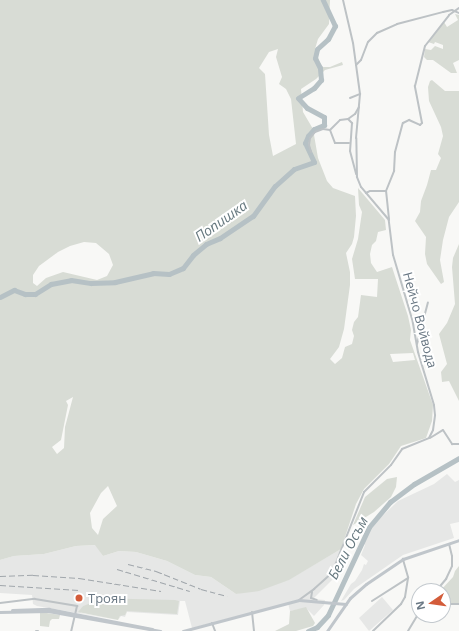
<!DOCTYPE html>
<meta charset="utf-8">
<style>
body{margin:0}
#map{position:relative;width:459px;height:631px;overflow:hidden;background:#f8f8f6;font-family:"Open Sans",sans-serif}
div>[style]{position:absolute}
.built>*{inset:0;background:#e6e7e6}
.green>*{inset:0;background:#d8dcd5}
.river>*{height:5px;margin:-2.5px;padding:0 2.5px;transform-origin:2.5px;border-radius:2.5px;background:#b6c1c5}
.street>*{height:2px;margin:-1px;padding:0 1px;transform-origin:1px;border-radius:1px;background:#bdc2c5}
.secondary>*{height:3px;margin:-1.5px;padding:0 1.5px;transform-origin:1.5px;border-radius:1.5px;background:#c0c6cb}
.rail>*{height:1px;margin-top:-0.5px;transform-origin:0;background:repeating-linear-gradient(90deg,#a0a6ab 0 6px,transparent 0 9px)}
.dots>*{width:11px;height:11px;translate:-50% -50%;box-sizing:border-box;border:2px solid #fff;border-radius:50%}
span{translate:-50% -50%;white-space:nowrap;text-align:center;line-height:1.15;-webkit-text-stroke:4px #fff;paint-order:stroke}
.street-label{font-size:13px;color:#6a7884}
.poi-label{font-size:13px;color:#6a7884}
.left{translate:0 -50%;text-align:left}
.water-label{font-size:14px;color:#66787f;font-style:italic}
.north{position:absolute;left:411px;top:583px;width:40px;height:40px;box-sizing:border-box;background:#fff;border:1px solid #c3c9ce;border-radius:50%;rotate:257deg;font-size:11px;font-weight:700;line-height:16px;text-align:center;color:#6a7884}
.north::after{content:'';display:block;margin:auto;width:14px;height:18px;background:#d35c3a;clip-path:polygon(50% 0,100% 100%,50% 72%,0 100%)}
</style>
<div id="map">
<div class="built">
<div style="clip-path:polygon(447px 474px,455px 482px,459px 480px,459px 522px,450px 524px,454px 538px,403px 555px,354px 589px,344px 600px,341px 601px,351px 584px,355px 581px,362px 570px,364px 564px,366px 565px,368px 561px,361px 555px,365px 545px,362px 542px,372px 526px,398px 501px,434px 484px)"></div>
<div style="clip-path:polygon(evenodd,96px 545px,103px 556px,119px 551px,136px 552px,167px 561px,195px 575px,211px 577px,236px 594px,288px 580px,341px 549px,334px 578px,313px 599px,325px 600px,324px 605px,314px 616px,306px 608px,290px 611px,288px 603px,192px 628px,185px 601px,180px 601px,178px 615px,127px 612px,125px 617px,121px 616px,118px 620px,37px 606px,33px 604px,32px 595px,0 593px,0 560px,14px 556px,44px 554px,76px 546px,96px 545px,91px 598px,126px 599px,127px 611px,120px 616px,118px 620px,81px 613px,83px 606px,90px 605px,91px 598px)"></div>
<div style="clip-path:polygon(382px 597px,393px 610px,369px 631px,359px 618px)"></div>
</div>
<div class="green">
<div style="clip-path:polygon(evenodd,0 0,330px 0,329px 24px,318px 39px,315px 49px,320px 63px,323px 67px,330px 67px,342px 62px,343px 65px,325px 70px,316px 79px,301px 89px,303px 112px,313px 129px,318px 158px,327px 181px,333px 188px,355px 196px,356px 216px,354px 237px,352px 244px,346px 253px,350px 272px,350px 285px,344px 329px,339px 347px,330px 359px,335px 364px,342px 358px,345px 347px,352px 344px,354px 336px,352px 330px,354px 322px,358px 317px,361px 295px,377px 297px,378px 279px,355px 279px,352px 259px,358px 239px,362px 212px,359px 205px,358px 188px,385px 220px,386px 230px,378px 232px,376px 241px,372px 245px,370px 254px,371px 263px,377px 272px,392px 267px,408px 316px,411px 330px,410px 340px,433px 405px,432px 421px,426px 438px,401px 446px,389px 464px,364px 489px,356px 504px,341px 549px,289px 580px,259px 591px,236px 594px,211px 577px,195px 575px,167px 561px,136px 552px,119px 551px,103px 556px,95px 545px,76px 546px,44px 554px,14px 556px,0 560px,0 0,278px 49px,276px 57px,282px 77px,279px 84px,286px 89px,291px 99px,296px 144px,273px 156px,269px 135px,265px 74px,259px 68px,269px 52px,278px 49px,0 0,84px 242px,96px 243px,109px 254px,113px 265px,107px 276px,97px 280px,63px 272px,46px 278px,37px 286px,33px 283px,33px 275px,39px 266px,58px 252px,70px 246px,84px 242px,0 0,413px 353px,415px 360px,393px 362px,390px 354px,413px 353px,0 0,73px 397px,65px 427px,64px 448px,57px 454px,52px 447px,61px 440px,68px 405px,66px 401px,73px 397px,0 0,108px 486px,117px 506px,103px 519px,98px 535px,92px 528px,90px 513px,101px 493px,108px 486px)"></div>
<div style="clip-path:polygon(455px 14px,459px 15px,459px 60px,453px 63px,457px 73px,451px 73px,433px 60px,427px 60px,424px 57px,425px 49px,431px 50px,435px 46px,443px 49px,443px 45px,435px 42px,434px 44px,428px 42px,444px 22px,447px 27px,458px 20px)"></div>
<div style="clip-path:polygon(432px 80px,445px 91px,459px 91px,459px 202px,449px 217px,443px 240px,440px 260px,444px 282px,441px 284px,427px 264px,425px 254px,426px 237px,415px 221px,420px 212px,421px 201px,427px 185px,431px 170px,436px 170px,441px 158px,438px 154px,443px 136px,441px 127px,429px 101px,428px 87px,430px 81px)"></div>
<div style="clip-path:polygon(459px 244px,459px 401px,449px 381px,442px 382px,441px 372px,447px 364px,439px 334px,447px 323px,455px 304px,452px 267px,453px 258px)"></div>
<div style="clip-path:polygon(397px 477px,396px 487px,391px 497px,374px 512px,353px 525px,365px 497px,387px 479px)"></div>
<div style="clip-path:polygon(459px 566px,459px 603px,445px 603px,443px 591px,440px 591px,453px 577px,455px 571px)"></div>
<div style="clip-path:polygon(91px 598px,175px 600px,179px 601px,177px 614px,127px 611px,125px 615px,120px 616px,118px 620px,78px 612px,83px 606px,91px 603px)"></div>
<div style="clip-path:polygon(306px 607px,315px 623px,313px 626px,296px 631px,275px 631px,289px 624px,290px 611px)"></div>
<div style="clip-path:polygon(40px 612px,60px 615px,59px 619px,52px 619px,50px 621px,49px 627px,40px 626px)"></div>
</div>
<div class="river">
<div style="left:0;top:297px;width:16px;rotate:-27deg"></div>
<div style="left:14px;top:290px;width:12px;rotate:20deg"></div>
<div style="left:25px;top:294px;width:10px"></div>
<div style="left:35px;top:294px;width:19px;rotate:-32deg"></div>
<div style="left:51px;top:284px;width:20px;rotate:-11deg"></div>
<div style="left:71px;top:280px;width:20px;rotate:9deg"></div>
<div style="left:91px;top:283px;width:24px;rotate:-2deg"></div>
<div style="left:115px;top:282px;width:39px;rotate:-13deg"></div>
<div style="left:153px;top:273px;width:16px;rotate:4deg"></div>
<div style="left:169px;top:274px;width:15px;rotate:-23deg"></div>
<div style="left:183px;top:268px;width:16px;rotate:-52deg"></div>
<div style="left:193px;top:255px;width:17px;rotate:-40deg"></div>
<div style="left:206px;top:244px;width:15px;rotate:-23deg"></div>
<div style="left:220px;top:238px;width:40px;rotate:-34deg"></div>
<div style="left:253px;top:216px;width:37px;rotate:-54deg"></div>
<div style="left:275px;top:186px;width:25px;rotate:-42deg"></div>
<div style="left:294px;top:169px;width:21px;rotate:-19deg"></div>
<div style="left:314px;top:162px;width:21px;rotate:-115deg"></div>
<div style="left:305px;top:143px;width:8px;rotate:-67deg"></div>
<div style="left:308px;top:136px;width:9px;rotate:-49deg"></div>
<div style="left:314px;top:129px;width:11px;rotate:-22deg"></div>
<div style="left:324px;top:125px;width:8px;rotate:-90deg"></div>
<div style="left:324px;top:117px;width:19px;rotate:-152deg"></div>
<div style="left:307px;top:108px;width:13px;rotate:-132deg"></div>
<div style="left:298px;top:98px;width:19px;rotate:-32deg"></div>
<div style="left:314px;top:88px;width:11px;rotate:-49deg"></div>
<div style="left:321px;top:80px;width:12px;rotate:-95deg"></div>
<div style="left:320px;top:68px;width:11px;rotate:-117deg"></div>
<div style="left:315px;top:58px;width:9px;rotate:-77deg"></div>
<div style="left:317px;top:49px;width:15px;rotate:-42deg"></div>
<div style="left:328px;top:39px;width:15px;rotate:-62deg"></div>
<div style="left:335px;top:26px;width:29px;rotate:-115deg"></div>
<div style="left:308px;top:631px;width:10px;rotate:-24deg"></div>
<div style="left:317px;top:627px;width:16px;rotate:-47deg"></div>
<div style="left:328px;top:615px;width:97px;rotate:-65deg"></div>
<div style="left:369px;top:527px;width:33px;rotate:-50deg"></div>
<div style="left:390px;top:502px;width:30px;rotate:-37deg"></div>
<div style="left:414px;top:484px;width:52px;rotate:-30deg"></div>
</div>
<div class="street">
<div style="left:356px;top:65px;width:7px;rotate:-45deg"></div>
<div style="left:361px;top:60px;width:19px;rotate:-69deg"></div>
<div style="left:368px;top:42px;width:13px;rotate:-45deg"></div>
<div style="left:377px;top:33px;width:22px;rotate:-24deg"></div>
<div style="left:397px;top:24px;width:48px;rotate:-14.6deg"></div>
<div style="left:443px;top:12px;width:9px;rotate:-13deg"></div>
<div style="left:452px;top:10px;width:8px;rotate:23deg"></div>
<div style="left:350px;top:98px;width:11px;rotate:-22deg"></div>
<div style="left:348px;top:119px;width:6px;rotate:45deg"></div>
<div style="left:352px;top:123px;width:28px;rotate:94deg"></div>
<div style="left:350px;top:151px;width:24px;rotate:75deg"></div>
<div style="left:330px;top:130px;width:14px;rotate:-45deg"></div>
<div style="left:340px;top:120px;width:8px;rotate:-7deg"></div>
<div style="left:348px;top:119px;width:9px;rotate:-36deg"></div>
<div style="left:355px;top:114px;width:8px;rotate:-60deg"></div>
<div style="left:311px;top:152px;width:7px;rotate:-106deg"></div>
<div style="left:309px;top:145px;width:7px;rotate:-82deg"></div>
<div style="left:310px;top:138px;width:8px;rotate:-50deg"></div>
<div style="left:315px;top:132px;width:9px;rotate:-21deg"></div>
<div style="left:323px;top:129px;width:7px;rotate:8deg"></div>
<div style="left:330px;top:130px;width:14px;rotate:69deg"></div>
<div style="left:335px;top:143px;width:14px"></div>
<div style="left:366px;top:193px;width:4px;rotate:-27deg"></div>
<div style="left:370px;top:191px;width:16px"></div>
<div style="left:389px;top:219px;width:28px;rotate:-96deg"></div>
<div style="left:386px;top:191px;width:22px;rotate:-68deg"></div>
<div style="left:394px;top:171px;width:19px;rotate:-87deg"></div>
<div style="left:395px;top:152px;width:30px;rotate:-75deg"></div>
<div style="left:403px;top:123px;width:7px;rotate:-27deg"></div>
<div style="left:409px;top:120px;width:12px;rotate:24deg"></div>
<div style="left:420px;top:125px;width:3px;rotate:-45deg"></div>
<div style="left:422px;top:123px;width:38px;rotate:-101deg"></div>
<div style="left:415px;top:86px;width:41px;rotate:-76deg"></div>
<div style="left:425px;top:46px;width:39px;rotate:-52deg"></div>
<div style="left:449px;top:15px;width:12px;rotate:-35deg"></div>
<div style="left:417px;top:344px;width:43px;rotate:-75.3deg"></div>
<div style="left:430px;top:438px;width:15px;rotate:-32deg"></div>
<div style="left:443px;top:430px;width:17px;rotate:57deg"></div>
<div style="left:452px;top:444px;width:7px"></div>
<div style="left:436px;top:591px;width:16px;rotate:-50deg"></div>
<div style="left:446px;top:579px;width:14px;rotate:-65deg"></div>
<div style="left:452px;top:566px;width:10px;rotate:-90deg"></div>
<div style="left:452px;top:556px;width:12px;rotate:-104deg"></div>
<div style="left:312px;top:592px;width:6px;rotate:99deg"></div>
<div style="left:311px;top:598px;width:6px;rotate:18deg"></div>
<div style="left:299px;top:600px;width:19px;rotate:-36deg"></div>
<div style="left:314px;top:589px;width:24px;rotate:-42deg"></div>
<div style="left:332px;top:573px;width:87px;rotate:-68.4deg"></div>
<div style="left:364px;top:492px;width:38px;rotate:-45deg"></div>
<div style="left:391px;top:465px;width:19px;rotate:-55deg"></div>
<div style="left:402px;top:449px;width:29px;rotate:-22deg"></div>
<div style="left:429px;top:438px;width:9px;rotate:-63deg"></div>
<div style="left:433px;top:430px;width:15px;rotate:-82deg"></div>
<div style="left:435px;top:415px;width:10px;rotate:-96deg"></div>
<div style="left:434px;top:405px;width:55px;rotate:-106.8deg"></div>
<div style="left:418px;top:352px;width:34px;rotate:-100deg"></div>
<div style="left:412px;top:319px;width:67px;rotate:-106.5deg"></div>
<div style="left:393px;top:255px;width:35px;rotate:-97deg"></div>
<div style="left:389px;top:220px;width:43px;rotate:-130.3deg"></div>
<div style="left:361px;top:187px;width:11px;rotate:-112deg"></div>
<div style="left:357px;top:177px;width:39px;rotate:-91deg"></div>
<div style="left:356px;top:138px;width:44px;rotate:-84.8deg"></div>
<div style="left:360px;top:94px;width:51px;rotate:-97.8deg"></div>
<div style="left:353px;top:43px;width:44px;rotate:-103.1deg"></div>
<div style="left:372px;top:601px;width:43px;rotate:-32.6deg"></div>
<div style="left:0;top:603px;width:35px;rotate:-7deg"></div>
<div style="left:35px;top:599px;width:43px;rotate:9.5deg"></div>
<div style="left:77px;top:606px;width:26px;rotate:103deg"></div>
<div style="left:443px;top:604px;width:16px"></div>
<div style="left:252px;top:612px;width:19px;rotate:84deg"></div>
<div style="left:212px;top:623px;width:9px;rotate:69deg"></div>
<div style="left:36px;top:631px;width:2px"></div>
<div style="left:373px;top:631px;width:39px;rotate:-44deg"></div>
<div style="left:401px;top:604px;width:8px;rotate:-60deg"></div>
<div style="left:405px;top:597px;width:20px;rotate:-81deg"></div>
<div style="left:408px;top:577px;width:19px;rotate:-106deg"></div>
<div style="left:408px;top:631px;width:21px;rotate:-59deg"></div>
</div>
<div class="secondary">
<div style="left:12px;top:610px;width:37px;rotate:-2deg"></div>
<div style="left:49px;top:609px;width:105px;rotate:11deg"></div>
<div style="left:0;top:612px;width:48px;rotate:-1.2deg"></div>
<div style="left:48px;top:611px;width:114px;rotate:10.1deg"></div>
<div style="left:183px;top:631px;width:120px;rotate:-15deg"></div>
<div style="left:299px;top:600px;width:47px;rotate:4.9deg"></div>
<div style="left:327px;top:631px;width:40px;rotate:-55.1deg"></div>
<div style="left:350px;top:598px;width:21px;rotate:-41deg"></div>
<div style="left:366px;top:584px;width:45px;rotate:-34deg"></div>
<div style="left:403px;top:559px;width:59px;rotate:-18.7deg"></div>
</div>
<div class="rail">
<div style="left:128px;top:564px;width:29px;rotate:14deg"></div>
<div style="left:156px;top:571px;width:48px;rotate:21.8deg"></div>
<div style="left:201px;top:589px;width:27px;rotate:15deg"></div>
<div style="left:117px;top:569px;width:76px;rotate:16.8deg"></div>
<div style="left:0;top:576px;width:33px;rotate:-2deg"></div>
<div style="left:33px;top:575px;width:46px;rotate:3.7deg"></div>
<div style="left:79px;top:578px;width:83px;rotate:9deg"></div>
<div style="left:0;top:585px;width:79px;rotate:3.6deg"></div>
</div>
<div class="dots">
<div style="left:79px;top:598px;background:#d35c3a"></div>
</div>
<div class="street-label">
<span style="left:420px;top:320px;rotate:75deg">Нейчо Войвода</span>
</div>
<div class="poi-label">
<span class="left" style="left:88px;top:598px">Троян</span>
</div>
<div class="water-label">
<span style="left:221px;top:221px;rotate:-35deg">Попишка</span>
<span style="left:348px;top:548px;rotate:-62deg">Бели Осъм</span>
</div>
<div class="north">N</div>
</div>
